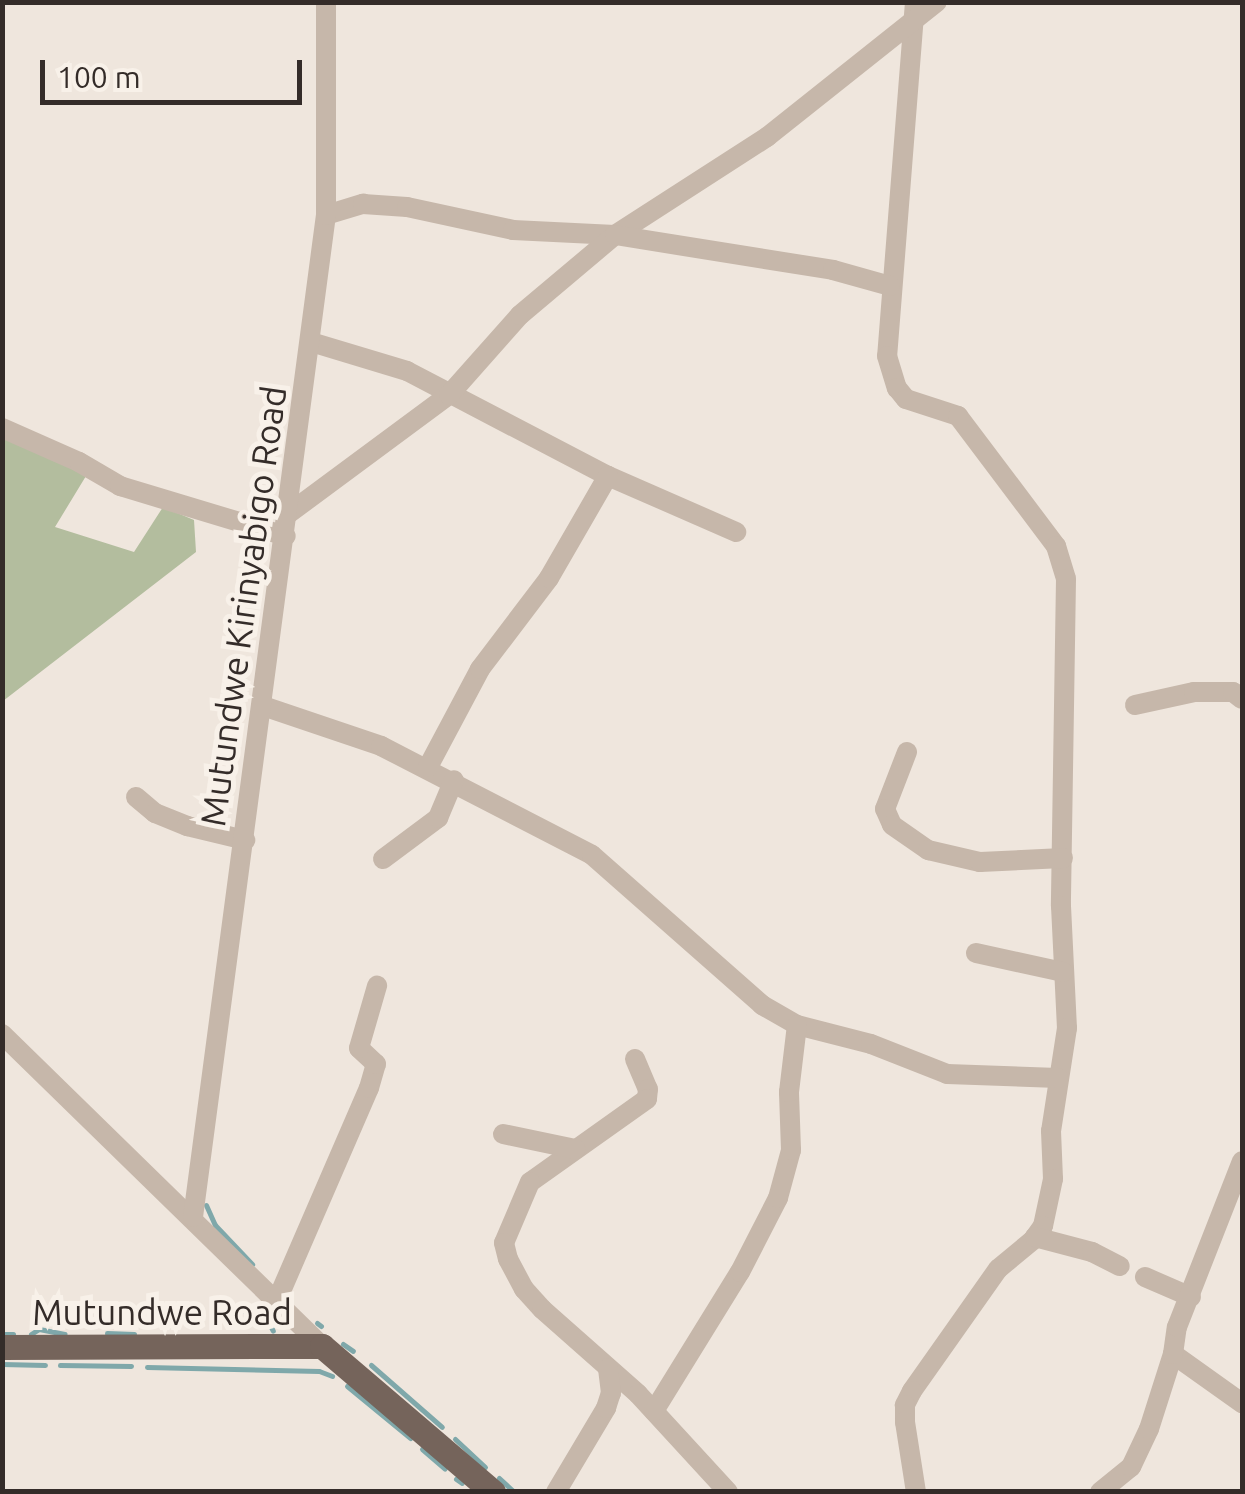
<!DOCTYPE html>
<style>
body{margin:0}
#map{position:relative;width:1245px;height:1494px;overflow:hidden;background:#efe6dd;font-family:Ubuntu,sans-serif}
div>[style]{position:absolute}
.green>*{inset:0;background:#b3bd9e}
.stream>*{height:5px;margin:-2.5px;padding:0 2.5px;transform-origin:2.5px;border-radius:2.5px;background:#7fa8aa}
.minor>*{height:20px;margin:-10px;padding:0 10px;transform-origin:10px;border-radius:10px;background:#c6b7aa}
.major>*{height:25px;margin:-12.5px;padding:0 12.5px;transform-origin:12.5px;border-radius:12.5px;background:#75645b}
span{translate:-50% -50%;white-space:nowrap;text-align:center;line-height:1.15;-webkit-text-stroke:10px #f8f1e9;paint-order:stroke}
.street-label{font-size:35px;color:#342c29}
.frame{position:absolute;inset:0;border:5px solid #342c29;pointer-events:none}
.scale{position:absolute;left:40px;top:60px;width:262px;height:45px;box-sizing:border-box;border:5px solid #342c29;border-top:0;padding-left:12px;font-size:30px;line-height:35px;white-space:nowrap;color:#342c29;-webkit-text-stroke:8px #f8f1e9;paint-order:stroke}
</style>
<div id="map">
<div class="green">
<div style="clip-path:polygon(3px 435px,86px 476px,55px 527px,134px 552px,163px 507px,194px 520px,196px 552px,3px 701px)"></div>
</div>
<div class="stream">
<div style="left:206px;top:1205px;width:22px;rotate:66deg"></div>
<div style="left:215px;top:1225px;width:54px;rotate:46.5deg"></div>
<div style="left:243px;top:1310px;width:12px;rotate:31deg"></div>
<div style="left:317px;top:1323px;width:5px;rotate:37deg"></div>
<div style="left:271px;top:1327px;width:4px;rotate:63deg"></div>
<div style="left:107px;top:1333px;width:27px;rotate:2deg"></div>
<div style="left:2px;top:1334px;width:11px"></div>
<div style="left:31px;top:1334px;width:9px;rotate:-32deg"></div>
<div style="left:39px;top:1329px;width:26px;rotate:11deg"></div>
<div style="left:343px;top:1344px;width:12px;rotate:35deg"></div>
<div style="left:2px;top:1364px;width:43px;rotate:1.3deg"></div>
<div style="left:60px;top:1365px;width:71px;rotate:0.8deg"></div>
<div style="left:371px;top:1365px;width:94px;rotate:41.1deg"></div>
<div style="left:147px;top:1367px;width:172px;rotate:1.3deg"></div>
<div style="left:319px;top:1371px;width:14px;rotate:21deg"></div>
<div style="left:347px;top:1386px;width:82px;rotate:39.5deg"></div>
<div style="left:455px;top:1439px;width:41px;rotate:43deg"></div>
<div style="left:422px;top:1449px;width:30px;rotate:41deg"></div>
<div style="left:499px;top:1478px;width:21px;rotate:43deg"></div>
<div style="left:456px;top:1479px;width:7px;rotate:34deg"></div>
</div>
<div class="minor">
<div style="left:915px;top:2px;width:355px;rotate:94.5deg"></div>
<div style="left:887px;top:356px;width:34px;rotate:73deg"></div>
<div style="left:897px;top:388px;width:14px;rotate:51deg"></div>
<div style="left:906px;top:399px;width:55px;rotate:18.1deg"></div>
<div style="left:958px;top:416px;width:163px;rotate:53deg"></div>
<div style="left:1056px;top:546px;width:34px;rotate:73deg"></div>
<div style="left:1066px;top:579px;width:327px;rotate:90.9deg"></div>
<div style="left:1061px;top:906px;width:122px;rotate:87.2deg"></div>
<div style="left:1067px;top:1028px;width:104px;rotate:98.8deg"></div>
<div style="left:1051px;top:1131px;width:48px;rotate:87.6deg"></div>
<div style="left:1053px;top:1179px;width:48px;rotate:102deg"></div>
<div style="left:1043px;top:1226px;width:17px;rotate:126deg"></div>
<div style="left:1033px;top:1240px;width:45px;rotate:140.4deg"></div>
<div style="left:998px;top:1269px;width:149px;rotate:125.2deg"></div>
<div style="left:912px;top:1391px;width:16px;rotate:117deg"></div>
<div style="left:905px;top:1405px;width:17px;rotate:90deg"></div>
<div style="left:905px;top:1422px;width:71px;rotate:81.1deg"></div>
<div style="left:326px;top:215px;width:39px;rotate:-17deg"></div>
<div style="left:363px;top:204px;width:44px;rotate:3.9deg"></div>
<div style="left:407px;top:207px;width:108px;rotate:12.2deg"></div>
<div style="left:513px;top:230px;width:102px;rotate:2.8deg"></div>
<div style="left:615px;top:235px;width:181px;rotate:-32.8deg"></div>
<div style="left:767px;top:137px;width:217px;rotate:-38.5deg"></div>
<div style="left:311px;top:342px;width:100px;rotate:16.8deg"></div>
<div style="left:407px;top:371px;width:227px;rotate:27.6deg"></div>
<div style="left:608px;top:476px;width:140px;rotate:23.6deg"></div>
<div style="left:2px;top:428px;width:84px;rotate:23.8deg"></div>
<div style="left:79px;top:462px;width:48px;rotate:30.3deg"></div>
<div style="left:120px;top:486px;width:173px;rotate:16.8deg"></div>
<div style="left:288px;top:514px;width:200px;rotate:-36.5deg"></div>
<div style="left:449px;top:395px;width:107px;rotate:-48.4deg"></div>
<div style="left:520px;top:315px;width:124px;rotate:-40.1deg"></div>
<div style="left:615px;top:235px;width:221px;rotate:9.1deg"></div>
<div style="left:833px;top:270px;width:59px;rotate:15.7deg"></div>
<div style="left:1135px;top:705px;width:60px;rotate:-12.4deg"></div>
<div style="left:1194px;top:692px;width:39px"></div>
<div style="left:1233px;top:692px;width:11px;rotate:38deg"></div>
<div style="left:263px;top:706px;width:125px;rotate:18.7deg"></div>
<div style="left:381px;top:746px;width:237px;rotate:27.3deg"></div>
<div style="left:592px;top:855px;width:227px;rotate:41.4deg"></div>
<div style="left:762px;top:1005px;width:40px;rotate:29.7deg"></div>
<div style="left:797px;top:1025px;width:76px;rotate:14.4deg"></div>
<div style="left:871px;top:1044px;width:82px;rotate:21.5deg"></div>
<div style="left:947px;top:1074px;width:111px;rotate:2.1deg"></div>
<div style="left:907px;top:752px;width:61px;rotate:111.1deg"></div>
<div style="left:885px;top:809px;width:17px;rotate:66deg"></div>
<div style="left:892px;top:825px;width:44px;rotate:34.8deg"></div>
<div style="left:928px;top:850px;width:53px;rotate:13deg"></div>
<div style="left:980px;top:862px;width:83px;rotate:-2.8deg"></div>
<div style="left:428px;top:767px;width:111px;rotate:-62deg"></div>
<div style="left:480px;top:669px;width:114px;rotate:-52.8deg"></div>
<div style="left:549px;top:578px;width:118px;rotate:-60deg"></div>
<div style="left:136px;top:797px;width:25px;rotate:40deg"></div>
<div style="left:155px;top:813px;width:35px;rotate:22deg"></div>
<div style="left:187px;top:826px;width:60px;rotate:13.6deg"></div>
<div style="left:383px;top:859px;width:69px;rotate:-36.7deg"></div>
<div style="left:438px;top:818px;width:41px;rotate:-67.2deg"></div>
<div style="left:976px;top:953px;width:89px;rotate:12.3deg"></div>
<div style="left:2px;top:1034px;width:447px;rotate:44.3deg"></div>
<div style="left:635px;top:1059px;width:33px;rotate:67deg"></div>
<div style="left:648px;top:1089px;width:10px;rotate:96deg"></div>
<div style="left:647px;top:1099px;width:143px;rotate:144.6deg"></div>
<div style="left:530px;top:1182px;width:66px;rotate:113.1deg"></div>
<div style="left:504px;top:1243px;width:16px;rotate:76deg"></div>
<div style="left:508px;top:1259px;width:34px;rotate:62deg"></div>
<div style="left:524px;top:1289px;width:27px;rotate:48deg"></div>
<div style="left:542px;top:1309px;width:128px;rotate:41.5deg"></div>
<div style="left:638px;top:1394px;width:133px;rotate:47.4deg"></div>
<div style="left:503px;top:1134px;width:74px;rotate:11.8deg"></div>
<div style="left:193px;top:1217px;width:1011px;rotate:-82.44deg"></div>
<div style="left:326px;top:215px;width:213px;rotate:-90deg"></div>
<div style="left:1035px;top:1237px;width:59px;rotate:14.7deg"></div>
<div style="left:1092px;top:1252px;width:31px;rotate:27deg"></div>
<div style="left:1145px;top:1277px;width:50px;rotate:23.5deg"></div>
<div style="left:275px;top:1305px;width:236px;rotate:-66.6deg"></div>
<div style="left:369px;top:1088px;width:25px;rotate:-74deg"></div>
<div style="left:376px;top:1064px;width:23px;rotate:-137deg"></div>
<div style="left:359px;top:1048px;width:65px;rotate:-73.8deg"></div>
<div style="left:1173px;top:1354px;width:85px;rotate:35.4deg"></div>
<div style="left:654px;top:1411px;width:163px;rotate:-58.3deg"></div>
<div style="left:740px;top:1272px;width:83px;rotate:-62.8deg"></div>
<div style="left:778px;top:1198px;width:50px;rotate:-74.8deg"></div>
<div style="left:791px;top:1150px;width:58px;rotate:-92deg"></div>
<div style="left:789px;top:1092px;width:67px;rotate:-83.2deg"></div>
<div style="left:556px;top:1492px;width:98px;rotate:-59.2deg"></div>
<div style="left:606px;top:1408px;width:16px;rotate:-72deg"></div>
<div style="left:611px;top:1393px;width:25px;rotate:-97deg"></div>
<div style="left:1100px;top:1492px;width:40px;rotate:-39deg"></div>
<div style="left:1131px;top:1467px;width:42px;rotate:-64.7deg"></div>
<div style="left:1149px;top:1429px;width:79px;rotate:-72.3deg"></div>
<div style="left:1173px;top:1354px;width:27px;rotate:-82deg"></div>
<div style="left:1177px;top:1327px;width:178px;rotate:-68.6deg"></div>
</div>
<div class="major">
<div style="left:2px;top:1347px;width:320px;rotate:-0.2deg"></div>
<div style="left:322px;top:1346px;width:225px;rotate:40.5deg"></div>
</div>
<div class="street-label">
<span style="left:243px;top:606px;rotate:-82deg">Mutundwe Kirinyabigo Road</span>
<span style="left:162px;top:1312px">Mutundwe Road</span>
</div>
<div class="frame"></div>
<div class="scale">100 m</div>
</div>
